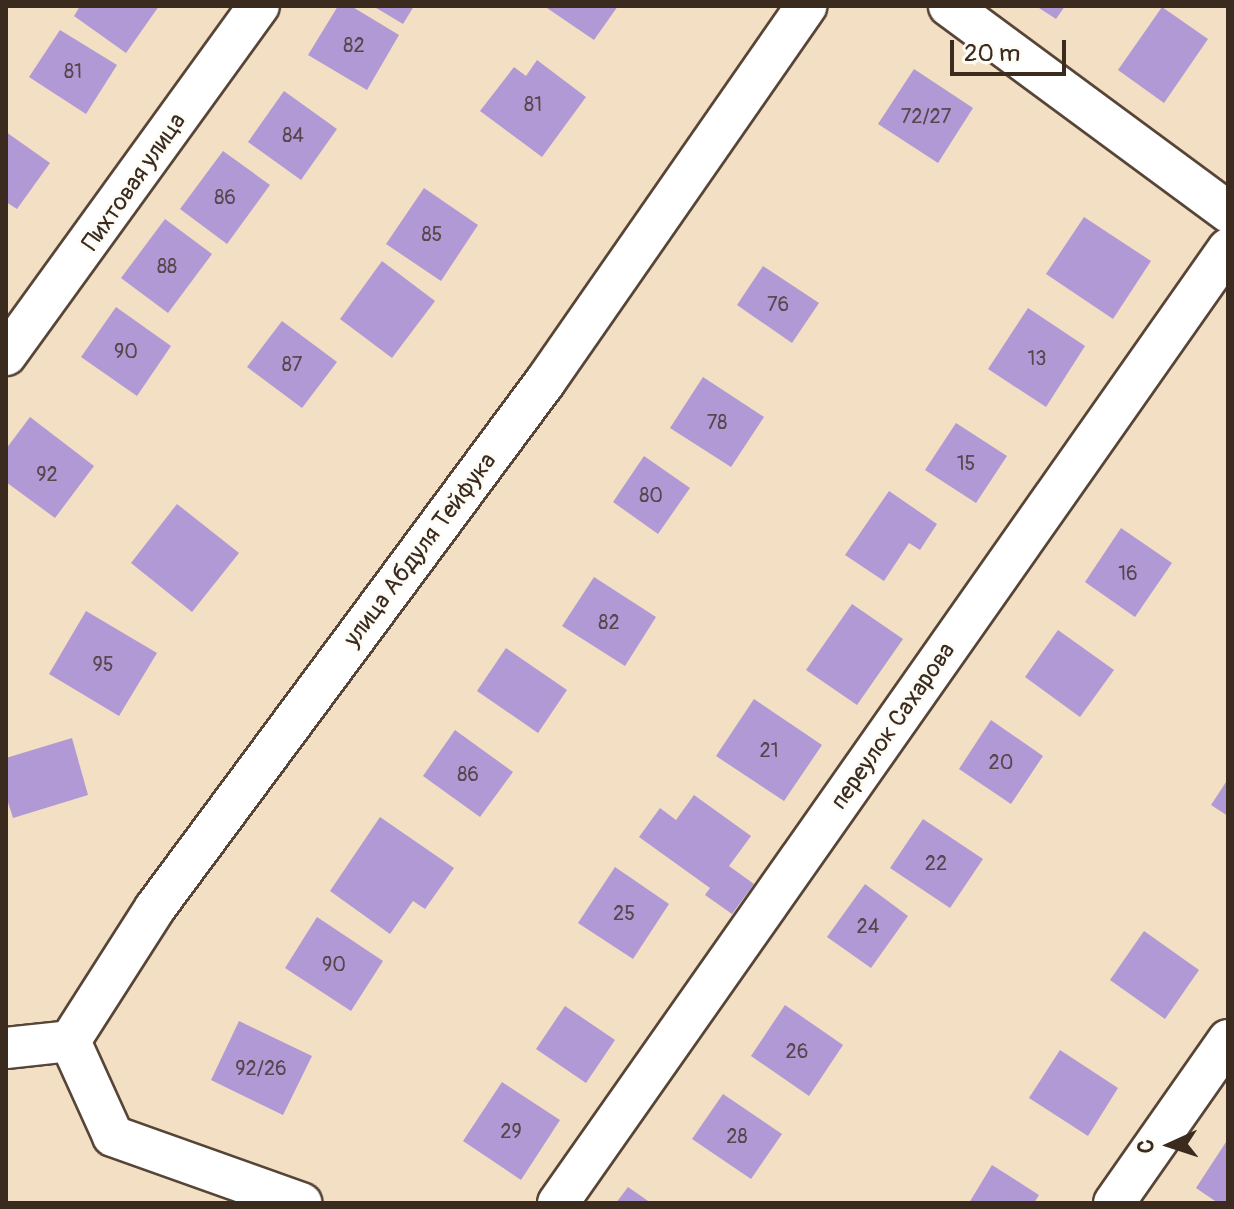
<!DOCTYPE html>
<meta charset="utf-8">
<style>
body{margin:0}
#map{position:relative;width:1234px;height:1209px;overflow:hidden;background:#f3dfc3;font-family:Pangolin,sans-serif}
div>[style]{position:absolute}
.building>*{inset:0;background:#b199d5}
.roads{filter:drop-shadow(2px 0 #574537) drop-shadow(-2px 0 #574537) drop-shadow(0 2px #574537) drop-shadow(0 -2px #574537)}
.street>*{height:40px;margin:-20px;padding:0 20px;transform-origin:20px;border-radius:20px;background:#fff}
span{translate:-50% -50%;white-space:nowrap;text-align:center;line-height:1.15;-webkit-text-stroke:6px #fdfcf7;paint-order:stroke}
.number-label{font-size:20px;color:#58464c}
.number-label span{-webkit-text-stroke-width:0}
.street-label{font-size:24px;color:#3b2a1e}
.frame{position:absolute;inset:0;border:8px solid #3b2a1e;pointer-events:none}
.north{position:absolute;left:1130px;top:1105px;width:80px;height:80px;-webkit-text-stroke:6px #fdfcf7;paint-order:stroke;rotate:267deg;font-size:22px;font-weight:700;line-height:32px;text-align:center;color:#3b2a1e}
.north::after{content:'';display:block;margin:auto;width:28px;height:36px;background:#3b2a1e;clip-path:polygon(50% 0,100% 100%,50% 72%,0 100%)}
.scale{position:absolute;left:950px;top:40px;width:116px;height:36px;box-sizing:border-box;border:4px solid #3b2a1e;border-top:0;padding-left:10px;font-size:24px;line-height:28px;white-space:nowrap;color:#3b2a1e;-webkit-text-stroke:6px #fdfcf7;paint-order:stroke}
</style>
<div id="map">
<div class="building">
<div style="clip-path:polygon(80px 6px,159px 6px,126px 53px,74px 16px)"></div>
<div style="clip-path:polygon(338px 6px,351px 6px,399px 35px,367px 90px,308px 55px)"></div>
<div style="clip-path:polygon(373px 6px,414px 6px,403px 24px)"></div>
<div style="clip-path:polygon(544px 6px,618px 6px,594px 40px)"></div>
<div style="clip-path:polygon(1036px 6px,1065px 6px,1056px 19px)"></div>
<div style="clip-path:polygon(1162px 7px,1208px 39px,1164px 103px,1118px 70px)"></div>
<div style="clip-path:polygon(60px 30px,117px 65px,86px 114px,29px 77px)"></div>
<div style="clip-path:polygon(537px 60px,586px 97px,542px 157px,480px 111px,514px 67px,526px 76px)"></div>
<div style="clip-path:polygon(914px 69px,973px 108px,938px 163px,878px 124px)"></div>
<div style="clip-path:polygon(284px 91px,337px 129px,301px 180px,248px 142px)"></div>
<div style="clip-path:polygon(6px 132px,50px 163px,17px 209px,6px 202px)"></div>
<div style="clip-path:polygon(223px 151px,270px 185px,227px 244px,180px 209px)"></div>
<div style="clip-path:polygon(424px 188px,478px 225px,441px 281px,386px 244px)"></div>
<div style="clip-path:polygon(1084px 217px,1151px 261px,1113px 319px,1046px 274px)"></div>
<div style="clip-path:polygon(165px 219px,212px 254px,168px 313px,121px 278px)"></div>
<div style="clip-path:polygon(382px 261px,435px 301px,392px 358px,340px 319px)"></div>
<div style="clip-path:polygon(763px 266px,819px 303px,792px 343px,737px 305px)"></div>
<div style="clip-path:polygon(116px 307px,171px 346px,137px 396px,81px 357px)"></div>
<div style="clip-path:polygon(1028px 308px,1085px 346px,1046px 407px,988px 369px)"></div>
<div style="clip-path:polygon(282px 321px,337px 362px,302px 408px,247px 367px)"></div>
<div style="clip-path:polygon(703px 377px,764px 417px,731px 467px,670px 428px)"></div>
<div style="clip-path:polygon(30px 417px,94px 466px,55px 518px,6px 482px,6px 449px)"></div>
<div style="clip-path:polygon(956px 423px,1007px 456px,976px 503px,925px 470px)"></div>
<div style="clip-path:polygon(644px 456px,690px 488px,658px 534px,613px 502px)"></div>
<div style="clip-path:polygon(889px 491px,937px 524px,920px 550px,909px 543px,884px 581px,845px 555px)"></div>
<div style="clip-path:polygon(177px 504px,239px 553px,192px 612px,131px 563px)"></div>
<div style="clip-path:polygon(1121px 528px,1172px 563px,1135px 617px,1085px 582px)"></div>
<div style="clip-path:polygon(594px 577px,656px 617px,625px 666px,562px 626px)"></div>
<div style="clip-path:polygon(852px 604px,903px 639px,857px 705px,806px 670px)"></div>
<div style="clip-path:polygon(86px 611px,157px 653px,119px 716px,49px 674px)"></div>
<div style="clip-path:polygon(1058px 630px,1114px 670px,1080px 717px,1025px 677px)"></div>
<div style="clip-path:polygon(506px 648px,567px 690px,538px 733px,477px 691px)"></div>
<div style="clip-path:polygon(754px 699px,822px 745px,784px 801px,716px 756px)"></div>
<div style="clip-path:polygon(991px 720px,1043px 756px,1011px 804px,959px 769px)"></div>
<div style="clip-path:polygon(455px 730px,513px 772px,480px 817px,423px 776px)"></div>
<div style="clip-path:polygon(72px 738px,88px 795px,13px 818px,6px 796px,6px 758px)"></div>
<div style="clip-path:polygon(1228px 779px,1228px 816px,1211px 805px)"></div>
<div style="clip-path:polygon(694px 795px,751px 836px,729px 866px,754px 884px,732px 914px,705px 895px,710px 888px,639px 837px,660px 808px,676px 820px)"></div>
<div style="clip-path:polygon(380px 817px,454px 868px,425px 909px,413px 901px,390px 934px,330px 891px)"></div>
<div style="clip-path:polygon(923px 819px,983px 859px,950px 908px,890px 868px)"></div>
<div style="clip-path:polygon(615px 867px,669px 904px,633px 959px,578px 923px)"></div>
<div style="clip-path:polygon(865px 884px,908px 916px,871px 968px,827px 937px)"></div>
<div style="clip-path:polygon(317px 917px,383px 961px,351px 1011px,285px 968px)"></div>
<div style="clip-path:polygon(1144px 931px,1199px 970px,1165px 1019px,1110px 980px)"></div>
<div style="clip-path:polygon(785px 1005px,843px 1045px,809px 1096px,751px 1056px)"></div>
<div style="clip-path:polygon(565px 1006px,615px 1040px,586px 1083px,536px 1049px)"></div>
<div style="clip-path:polygon(239px 1021px,312px 1056px,283px 1115px,211px 1080px)"></div>
<div style="clip-path:polygon(1060px 1050px,1118px 1088px,1088px 1136px,1029px 1098px)"></div>
<div style="clip-path:polygon(502px 1082px,560px 1120px,521px 1180px,463px 1141px)"></div>
<div style="clip-path:polygon(723px 1094px,782px 1134px,751px 1179px,692px 1139px)"></div>
<div style="clip-path:polygon(1228px 1139px,1228px 1203px,1218px 1203px,1196px 1188px)"></div>
<div style="clip-path:polygon(992px 1165px,1039px 1195px,1034px 1203px,969px 1203px)"></div>
<div style="clip-path:polygon(628px 1187px,651px 1203px,616px 1203px)"></div>
</div>
<div class="roads">
<div class="street">
<div style="left:949px;top:6px;width:347px;rotate:36.4deg"></div>
<div style="left:6px;top:355px;width:431px;rotate:-54.1deg"></div>
<div style="left:70px;top:1041px;width:104px;rotate:65.6deg"></div>
<div style="left:113px;top:1136px;width:200px;rotate:19.6deg"></div>
<div style="left:6px;top:1048px;width:64px;rotate:-6.2deg"></div>
<div style="left:70px;top:1041px;width:158px;rotate:-57.4deg"></div>
<div style="left:155px;top:908px;width:655px;rotate:-53.45deg"></div>
<div style="left:545px;top:382px;width:458px;rotate:-55.2deg"></div>
<div style="left:558px;top:1203px;width:1166px;rotate:-54.92deg"></div>
<div style="left:1114px;top:1203px;width:199px;rotate:-55deg"></div>
</div>
</div>
<div class="number-label">
<span style="left:354px;top:45px">82</span>
<span style="left:73px;top:71px">81</span>
<span style="left:533px;top:104px">81</span>
<span style="left:926px;top:116px">72/27</span>
<span style="left:293px;top:135px">84</span>
<span style="left:225px;top:197px">86</span>
<span style="left:432px;top:234px">85</span>
<span style="left:167px;top:266px">88</span>
<span style="left:778px;top:304px">76</span>
<span style="left:126px;top:351px">90</span>
<span style="left:1037px;top:358px">13</span>
<span style="left:292px;top:364px">87</span>
<span style="left:717px;top:422px">78</span>
<span style="left:966px;top:463px">15</span>
<span style="left:47px;top:474px">92</span>
<span style="left:651px;top:495px">80</span>
<span style="left:1128px;top:573px">16</span>
<span style="left:609px;top:622px">82</span>
<span style="left:103px;top:664px">95</span>
<span style="left:769px;top:750px">21</span>
<span style="left:1001px;top:762px">20</span>
<span style="left:468px;top:774px">86</span>
<span style="left:936px;top:863px">22</span>
<span style="left:624px;top:913px">25</span>
<span style="left:868px;top:926px">24</span>
<span style="left:334px;top:964px">90</span>
<span style="left:797px;top:1051px">26</span>
<span style="left:261px;top:1068px">92/26</span>
<span style="left:511px;top:1131px">29</span>
<span style="left:737px;top:1136px">28</span>
</div>
<div class="street-label">
<span style="left:134px;top:182px;rotate:-55deg">Пихтовая улица</span>
<span style="left:420px;top:550px;rotate:-53deg">улица Абдуля Тейфука</span>
<span style="left:893px;top:726px;rotate:-55deg">переулок Сахарова</span>
</div>
<div class="frame"></div>
<div class="north">С</div>
<div class="scale">20 m</div>
</div>
